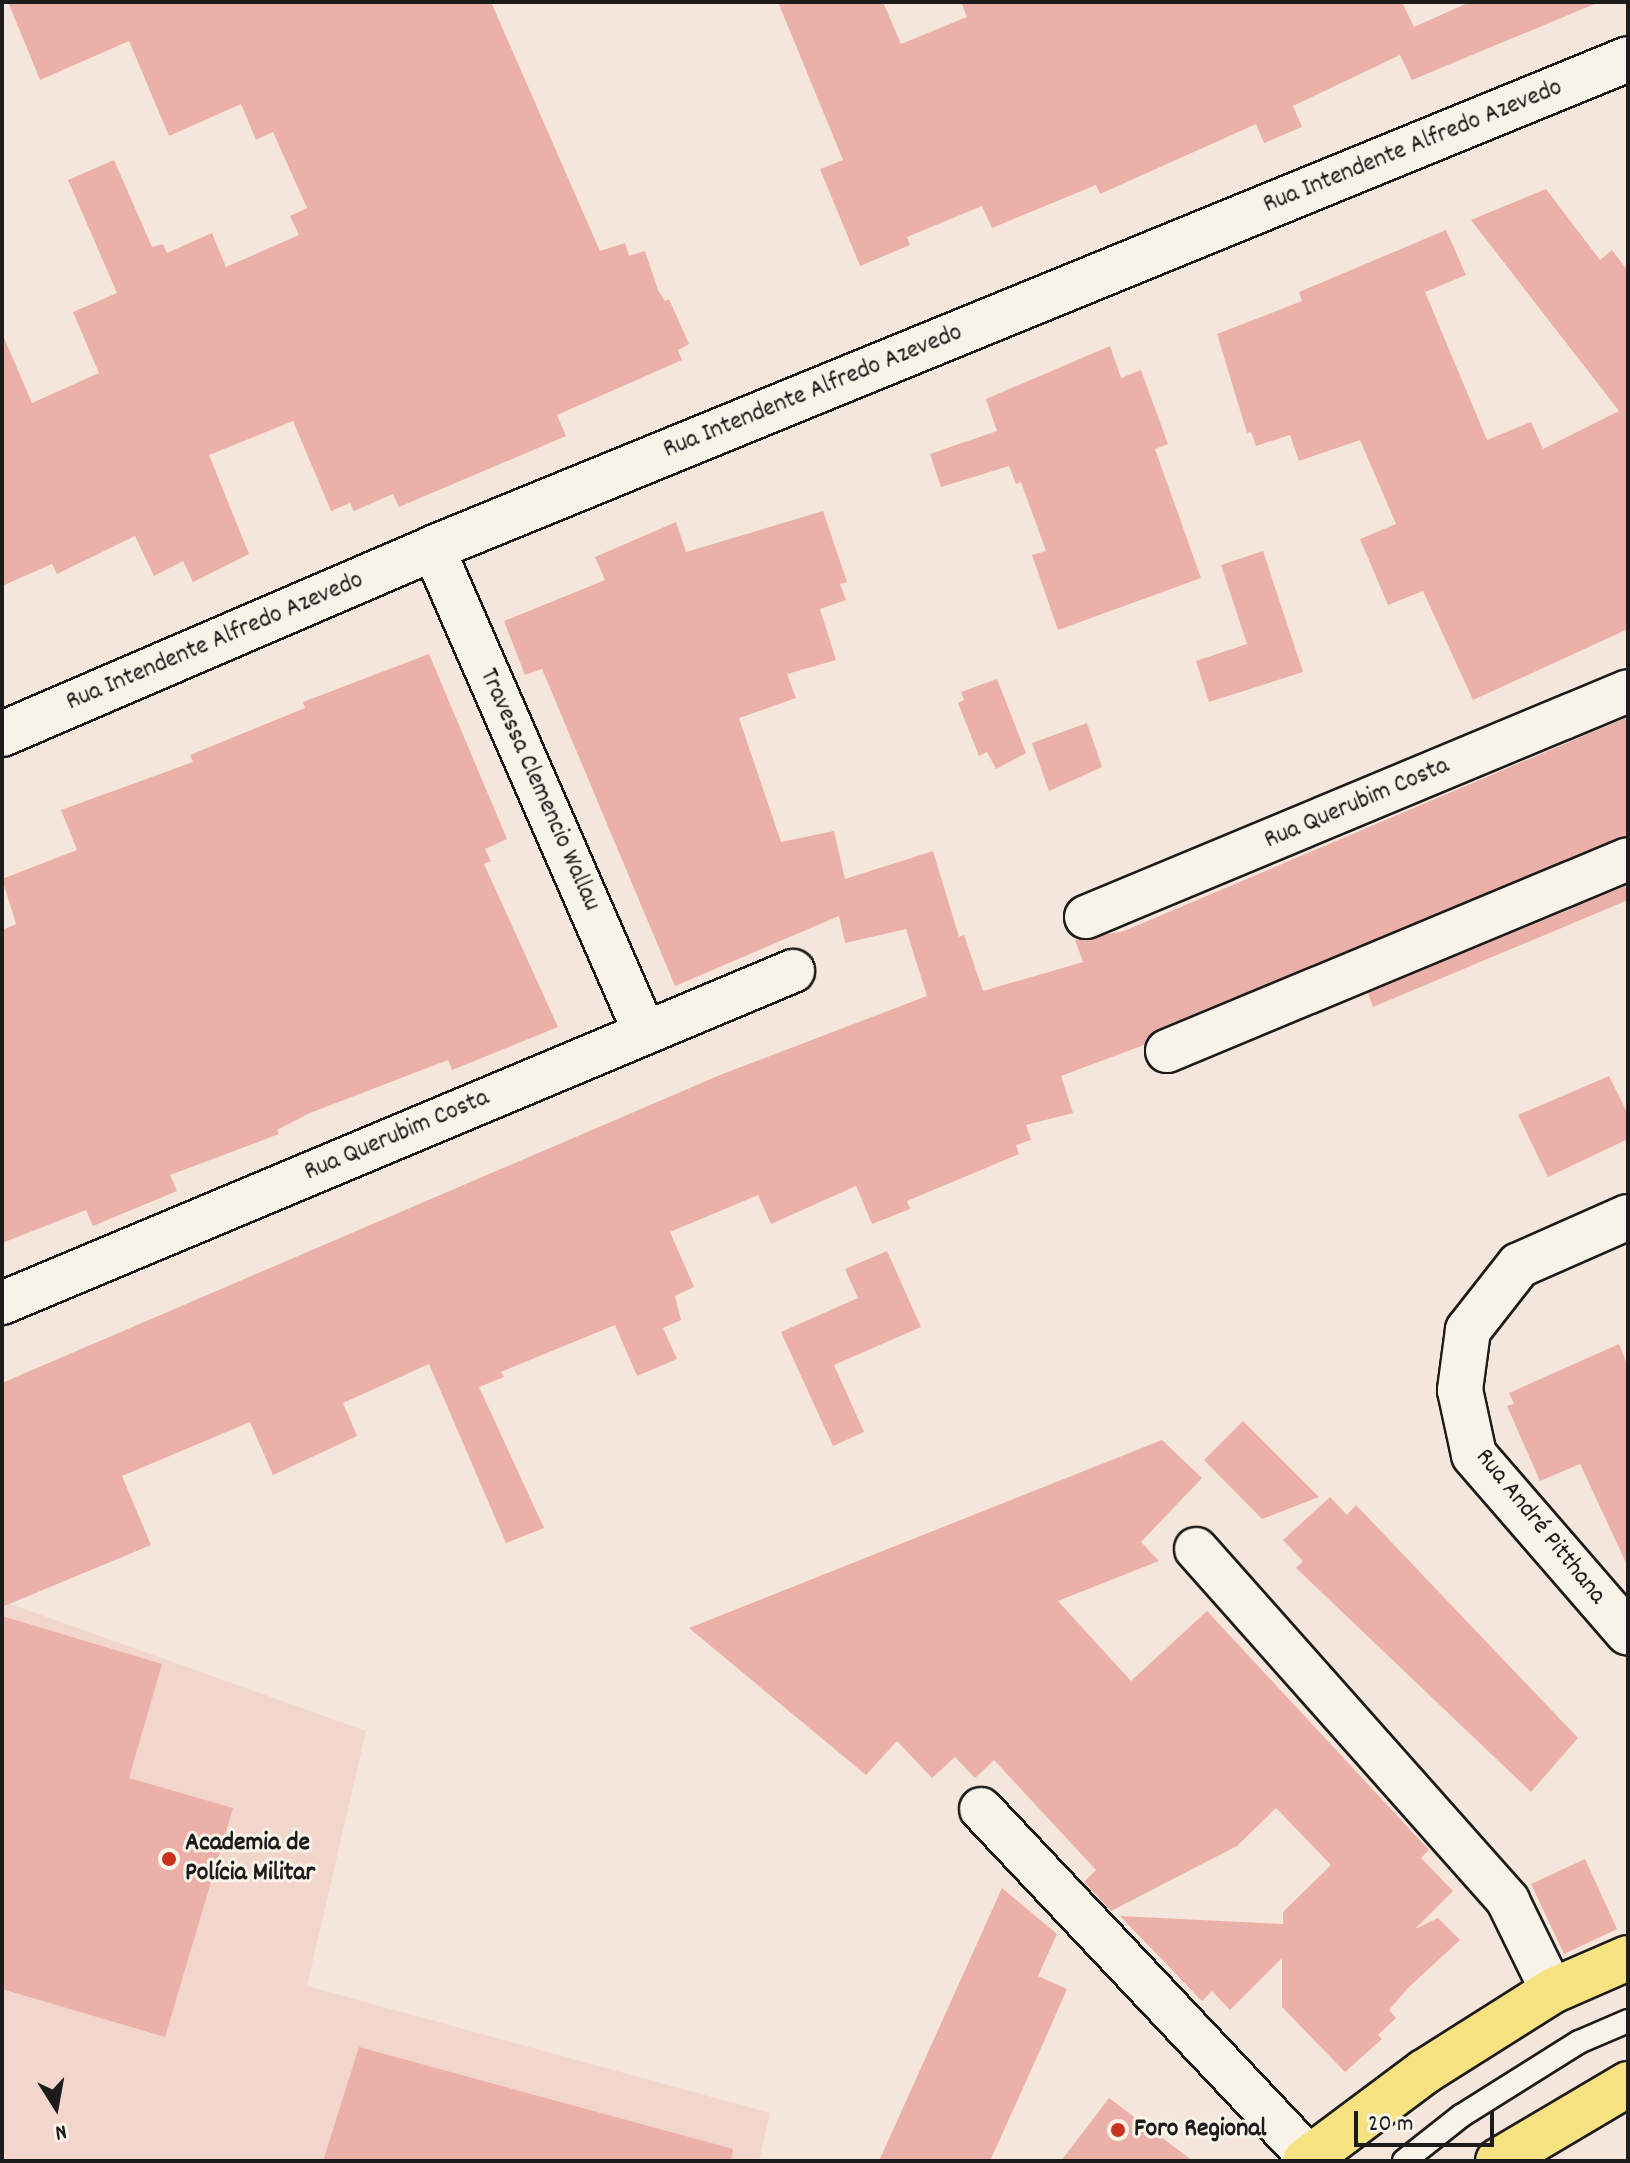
<!DOCTYPE html>
<meta charset="utf-8">
<style>
body{margin:0}
#map{position:relative;width:1630px;height:2163px;overflow:hidden;background:#f5e6db;font-family:Dekko,sans-serif}
div>[style]{position:absolute}
.built>*{inset:0;background:#f2d6cc}
.building>*{inset:0;background:#ebb1a8}
.roads{filter:drop-shadow(2px 0 #1c1c1c) drop-shadow(-2px 0 #1c1c1c) drop-shadow(0 2px #1c1c1c) drop-shadow(0 -2px #1c1c1c)}
.service>*{height:22px;margin:-11px;padding:0 11px;transform-origin:11px;border-radius:11px;background:#f7f3e8}
.minor>*{height:42px;margin:-21px;padding:0 21px;transform-origin:21px;border-radius:21px;background:#f7f3e8}
.tertiary>*{height:44px;margin:-22px;padding:0 22px;transform-origin:22px;border-radius:22px;background:#f7f3e8}
.primary>*{height:44px;margin:-22px;padding:0 22px;transform-origin:22px;border-radius:22px;background:#f6e281}
.dots>*{width:22px;height:22px;translate:-50% -50%;box-sizing:border-box;border:4px solid #f7f3e8;border-radius:50%}
span{translate:-50% -50%;white-space:nowrap;text-align:center;line-height:1.15;-webkit-text-stroke:6px #f7f3e8;paint-order:stroke}
.street-label{font-size:26px;color:#1c1c1c}
.poi-label{font-size:26px;color:#1c1c1c;font-weight:700}
.left{translate:0 -50%;text-align:left}
.frame{position:absolute;inset:0;border:4px solid #1c1c1c;pointer-events:none}
.north{position:absolute;left:16px;top:2067px;width:80px;height:80px;-webkit-text-stroke:6px #f7f3e8;paint-order:stroke;rotate:169deg;font-size:22px;font-weight:700;line-height:32px;text-align:center;color:#1c1c1c}
.north::after{content:'';display:block;margin:auto;width:28px;height:36px;background:#1c1c1c;clip-path:polygon(50% 0,100% 100%,50% 72%,0 100%)}
.scale{position:absolute;left:1354px;top:2111px;width:140px;height:36px;box-sizing:border-box;border:4px solid #1c1c1c;border-top:0;padding-left:10px;font-size:24px;line-height:28px;white-space:nowrap;color:#1c1c1c;-webkit-text-stroke:6px #f7f3e8;paint-order:stroke}
</style>
<div id="map">
<div class="built">
<div style="clip-path:polygon(2px 1601px,366px 1731px,307px 1986px,770px 2113px,759px 2161px,2px 2161px)"></div>
</div>
<div class="building">
<div style="clip-path:polygon(8px 2px,491px 2px,600px 251px,625px 243px,629px 256px,645px 251px,658px 290px,665px 301px,669px 299px,689px 344px,678px 350px,682px 360px,557px 415px,566px 436px,399px 507px,393px 494px,354px 511px,350px 503px,331px 511px,293px 421px,209px 455px,249px 554px,193px 582px,183px 561px,154px 576px,135px 536px,57px 574px,52px 564px,2px 586px,2px 333px,32px 403px,99px 373px,73px 312px,117px 293px,68px 180px,114px 160px,152px 247px,163px 244px,167px 253px,212px 233px,226px 267px,299px 235px,290px 216px,307px 208px,273px 132px,256px 140px,241px 104px,169px 136px,129px 41px,40px 80px)"></div>
<div style="clip-path:polygon(778px 2px,883px 2px,901px 44px,967px 17px,961px 2px,1402px 2px,1414px 27px,1470px 2px,1597px 3px,1412px 80px,1400px 55px,1293px 106px,1302px 127px,1264px 143px,1256px 124px,1100px 194px,1096px 185px,992px 228px,982px 206px,907px 237px,910px 245px,860px 266px,820px 169px,843px 160px)"></div>
<div style="clip-path:polygon(1546px 189px,1600px 260px,1612px 250px,1628px 271px,1628px 629px,1473px 700px,1423px 591px,1388px 605px,1360px 539px,1396px 524px,1360px 440px,1299px 461px,1290px 435px,1256px 446px,1251px 432px,1247px 433px,1217px 334px,1302px 301px,1299px 292px,1446px 230px,1466px 275px,1425px 292px,1487px 440px,1531px 422px,1543px 449px,1619px 411px,1471px 220px)"></div>
<div style="clip-path:polygon(1110px 346px,1121px 378px,1141px 370px,1168px 444px,1155px 449px,1201px 578px,1058px 630px,1032px 555px,1046px 551px,1021px 482px,1016px 484px,1009px 466px,941px 487px,930px 454px,997px 431px,986px 399px)"></div>
<div style="clip-path:polygon(823px 511px,847px 582px,840px 584px,846px 600px,820px 609px,836px 660px,787px 674px,796px 698px,739px 718px,781px 842px,834px 831px,845px 879px,933px 851px,959px 937px,964px 935px,983px 991px,1083px 962px,1075px 940px,1124px 931px,1628px 717px,1628px 836px,1158px 1029px,1144px 1045px,1061px 1076px,1073px 1113px,1026px 1125px,1031px 1140px,1016px 1145px,1019px 1154px,907px 1201px,910px 1209px,872px 1224px,856px 1186px,771px 1224px,758px 1195px,670px 1232px,694px 1287px,675px 1296px,681px 1320px,663px 1328px,677px 1359px,637px 1376px,615px 1325px,501px 1372px,504px 1377px,479px 1387px,544px 1528px,506px 1543px,429px 1364px,343px 1403px,357px 1436px,273px 1475px,250px 1422px,122px 1476px,151px 1545px,2px 1607px,2px 1383px,720px 1075px,927px 996px,906px 929px,845px 943px,839px 916px,675px 986px,542px 669px,525px 675px,504px 621px,605px 580px,595px 557px,676px 522px,686px 552px)"></div>
<div style="clip-path:polygon(1263px 551px,1303px 672px,1209px 702px,1196px 661px,1247px 644px,1221px 565px)"></div>
<div style="clip-path:polygon(429px 654px,507px 839px,485px 849px,491px 861px,484px 864px,558px 1027px,452px 1070px,448px 1060px,310px 1113px,277px 1130px,279px 1134px,170px 1175px,177px 1191px,93px 1226px,86px 1210px,2px 1243px,2px 930px,16px 924px,2px 879px,77px 850px,61px 810px,193px 762px,190px 755px,305px 708px,303px 702px)"></div>
<div style="clip-path:polygon(997px 679px,1026px 753px,996px 769px,987px 752px,979px 756px,958px 703px,964px 700px,961px 692px)"></div>
<div style="clip-path:polygon(1087px 723px,1102px 767px,1049px 791px,1032px 743px)"></div>
<div style="clip-path:polygon(1628px 885px,1628px 900px,1373px 1007px,1368px 993px)"></div>
<div style="clip-path:polygon(1609px 1076px,1628px 1114px,1628px 1139px,1548px 1177px,1518px 1115px)"></div>
<div style="clip-path:polygon(887px 1251px,921px 1327px,834px 1365px,864px 1432px,833px 1446px,781px 1332px,858px 1298px,845px 1269px)"></div>
<div style="clip-path:polygon(1619px 1344px,1628px 1367px,1628px 1567px,1580px 1464px,1540px 1481px,1507px 1406px,1514px 1404px,1509px 1393px)"></div>
<div style="clip-path:polygon(1243px 1421px,1319px 1497px,1262px 1519px,1204px 1460px)"></div>
<div style="clip-path:polygon(1162px 1440px,1202px 1478px,1141px 1542px,1159px 1561px,1058px 1601px,1131px 1681px,1207px 1611px,1429px 1850px,1421px 1858px,1453px 1891px,1415px 1929px,1438px 1918px,1460px 1940px,1408px 1988px,1389px 2010px,1396px 2018px,1378px 2035px,1382px 2039px,1345px 2072px,1282px 2007px,1282px 1958px,1230px 2010px,1212px 1991px,1202px 2001px,1120px 1916px,1283px 1924px,1283px 1912px,1331px 1865px,1276px 1808px,1237px 1846px,1111px 1911px,1084px 1882px,1096px 1870px,994px 1760px,975px 1778px,955px 1757px,932px 1778px,897px 1741px,866px 1775px,689px 1628px)"></div>
<div style="clip-path:polygon(1330px 1497px,1347px 1515px,1356px 1505px,1578px 1738px,1531px 1792px,1296px 1568px,1303px 1561px,1283px 1540px)"></div>
<div style="clip-path:polygon(2px 1616px,162px 1664px,129px 1778px,233px 1808px,165px 2037px,2px 1989px)"></div>
<div style="clip-path:polygon(1585px 1859px,1617px 1929px,1564px 1954px,1531px 1884px)"></div>
<div style="clip-path:polygon(1002px 1888px,1057px 1934px,1038px 1976px,1067px 1989px,1046px 2037px,990px 2161px,879px 2161px)"></div>
<div style="clip-path:polygon(359px 2047px,733px 2149px,731px 2161px,323px 2161px)"></div>
<div style="clip-path:polygon(1109px 2098px,1193px 2161px,1061px 2161px)"></div>
</div>
<div class="roads">
<div class="service">
<div style="left:1404px;top:2161px;width:73px;rotate:-38.3deg"></div>
<div style="left:1461px;top:2116px;width:139px;rotate:-32.1deg"></div>
<div style="left:1579px;top:2042px;width:53px;rotate:-23.2deg"></div>
</div>
<div class="minor">
<div style="left:433px;top:548px;width:527px;rotate:66.4deg"></div>
<div style="left:1086px;top:917px;width:587px;rotate:-22.63deg"></div>
<div style="left:1167px;top:1051px;width:499px;rotate:-22.6deg"></div>
<div style="left:2px;top:1303px;width:858px;rotate:-22.77deg"></div>
<div style="left:1196px;top:1549px;width:470px;rotate:48.4deg"></div>
<div style="left:1508px;top:1901px;width:100px;rotate:63.9deg"></div>
<div style="left:981px;top:1809px;width:478px;rotate:46.7deg"></div>
</div>
<div class="tertiary">
<div style="left:2px;top:734px;width:469px;rotate:-23.3deg"></div>
<div style="left:433px;top:548px;width:1291px;rotate:-22.25deg"></div>
<div style="left:1628px;top:1217px;width:119px;rotate:156.2deg"></div>
<div style="left:1519px;top:1265px;width:83px;rotate:128.1deg"></div>
<div style="left:1468px;top:1330px;width:61px;rotate:97.6deg"></div>
<div style="left:1460px;top:1390px;width:66px;rotate:77.8deg"></div>
<div style="left:1474px;top:1455px;width:235px;rotate:49.1deg"></div>
</div>
<div class="primary">
<div style="left:1305px;top:2161px;width:149px;rotate:-36.8deg"></div>
<div style="left:1424px;top:2072px;width:151px;rotate:-32.3deg"></div>
<div style="left:1552px;top:1991px;width:83px;rotate:-23.5deg"></div>
<div style="left:1498px;top:2161px;width:151px;rotate:-30.6deg"></div>
</div>
</div>
<div class="dots">
<div style="left:169px;top:1859px;background:#c8321e"></div>
<div style="left:1118px;top:2130px;background:#c8321e"></div>
</div>
<div class="street-label">
<span style="left:1413px;top:147px;rotate:-22deg">Rua Intendente Alfredo Azevedo</span>
<span style="left:813px;top:392px;rotate:-22deg">Rua Intendente Alfredo Azevedo</span>
<span style="left:215px;top:642px;rotate:-23deg">Rua Intendente Alfredo Azevedo</span>
<span style="left:539px;top:790px;rotate:66deg">Travessa Clemencio Wallau</span>
<span style="left:1357px;top:804px;rotate:-23deg">Rua Querubim Costa</span>
<span style="left:397px;top:1136px;rotate:-23deg">Rua Querubim Costa</span>
<span style="left:1540px;top:1527px;rotate:51deg">Rua André Pitthana</span>
</div>
<div class="poi-label">
<span class="left" style="left:185px;top:1859px">Academia de<br>Polícia Militar</span>
<span class="left" style="left:1134px;top:2130px">Foro Regional</span>
</div>
<div class="frame"></div>
<div class="north">N</div>
<div class="scale">20 m</div>
</div>
